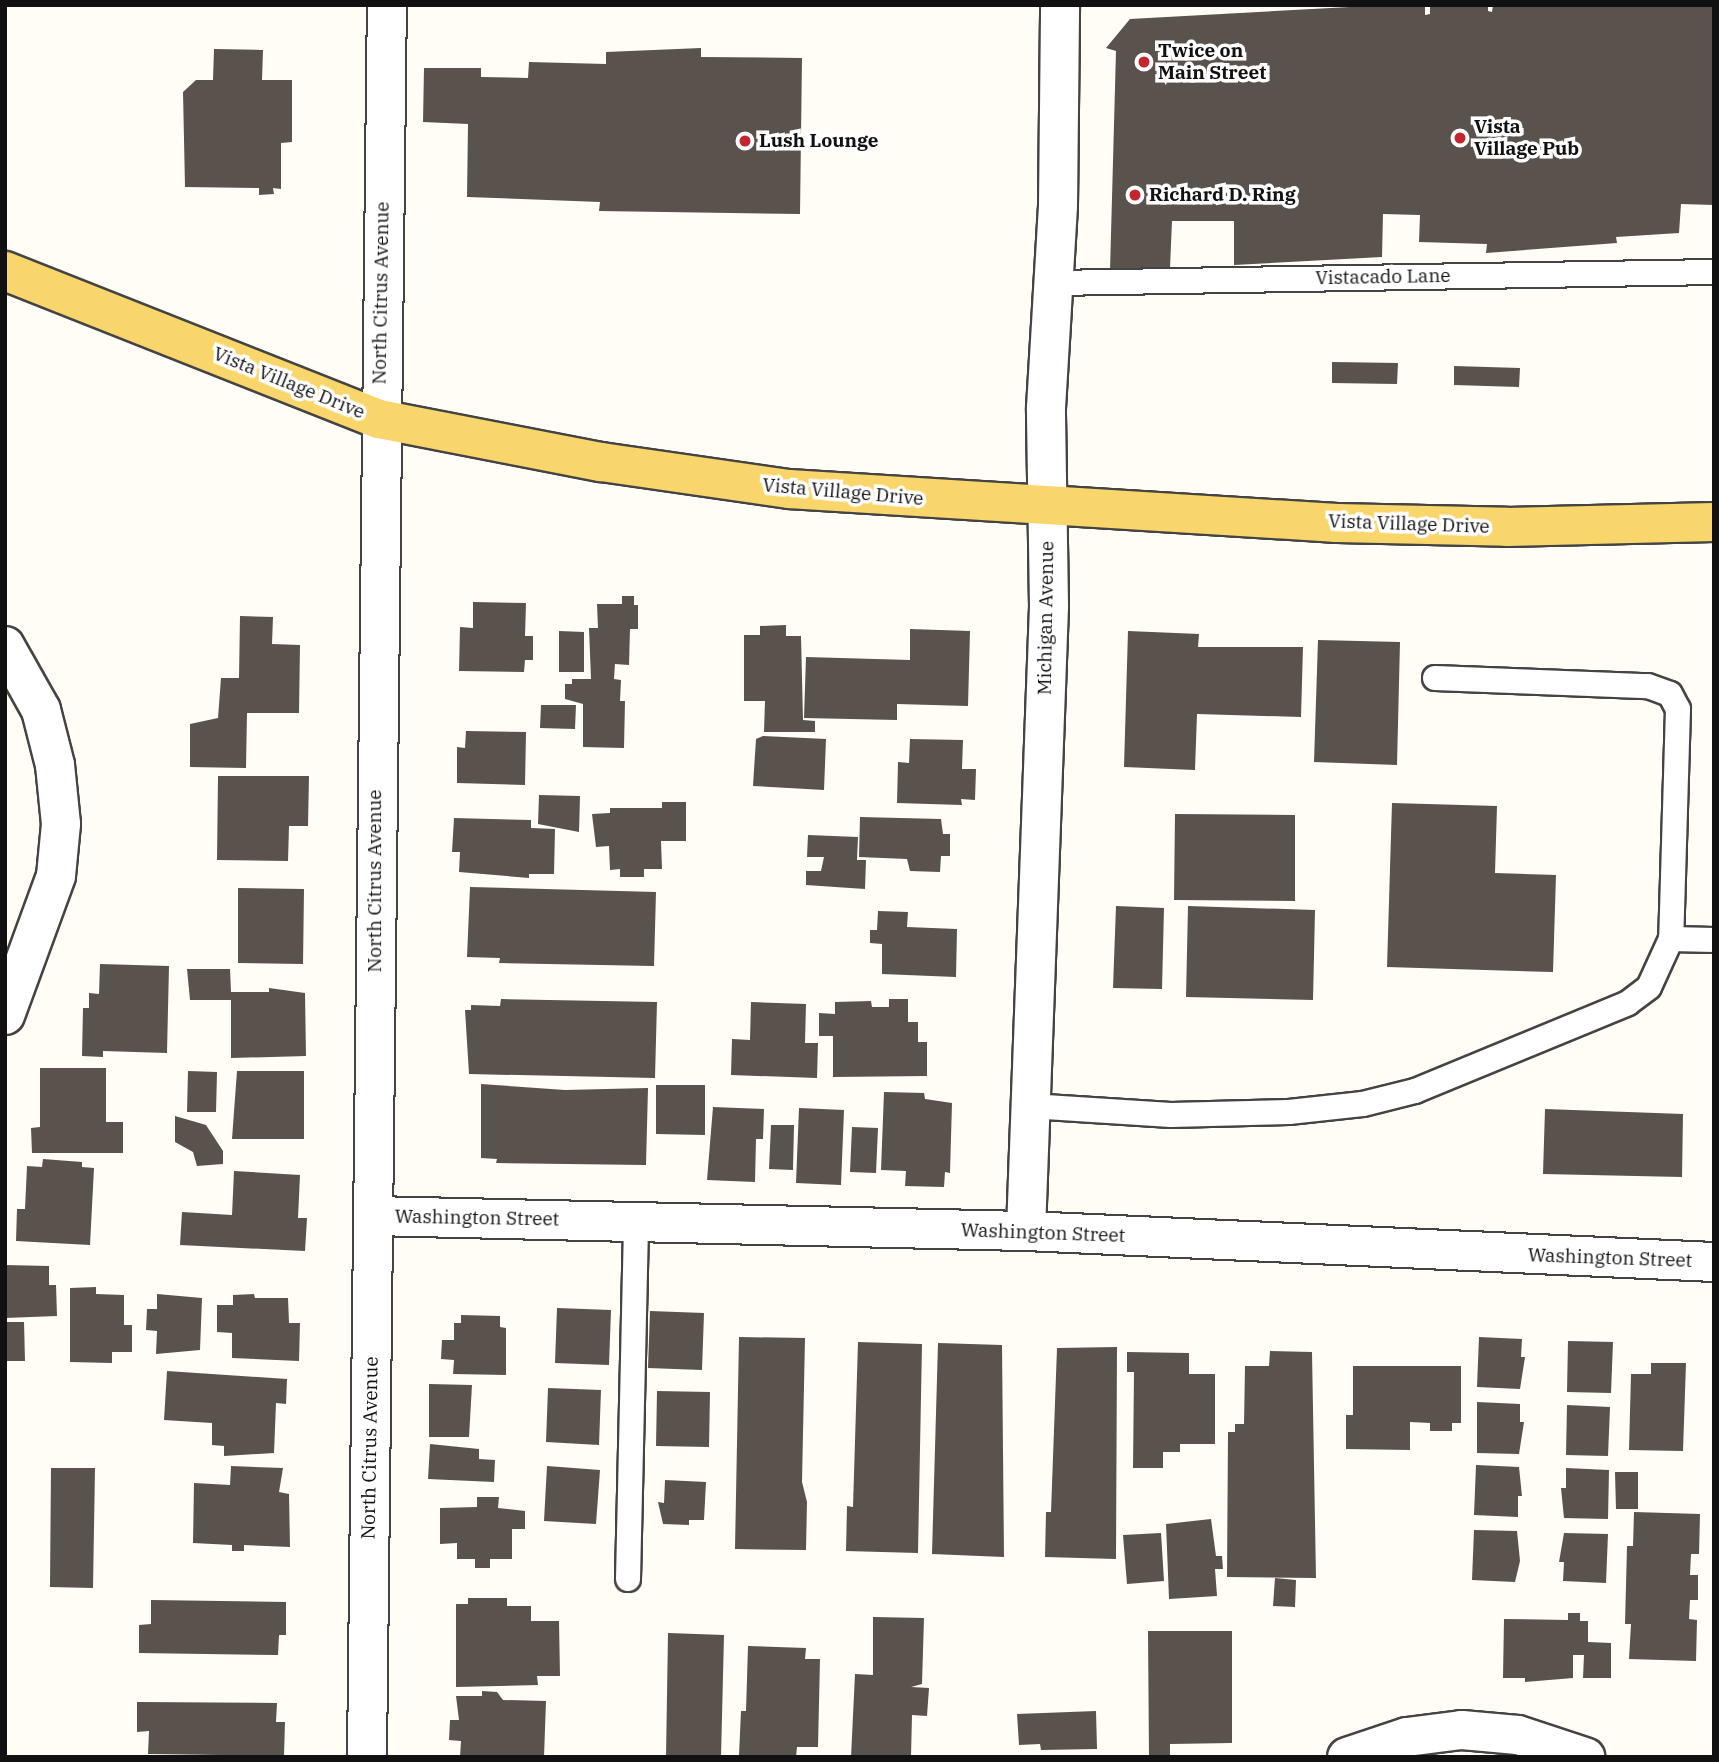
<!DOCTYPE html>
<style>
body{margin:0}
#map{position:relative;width:1719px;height:1762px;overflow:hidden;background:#fffdf5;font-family:"IBM Plex Serif",serif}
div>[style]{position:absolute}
.building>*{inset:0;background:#5a524d}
.roads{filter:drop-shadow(2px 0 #444) drop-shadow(-2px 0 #444) drop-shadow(0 2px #444) drop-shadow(0 -2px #444)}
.service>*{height:24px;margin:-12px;padding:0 12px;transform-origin:12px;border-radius:12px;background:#fff}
.tertiary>*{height:38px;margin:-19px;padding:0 19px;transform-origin:19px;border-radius:19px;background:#fff}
.primary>*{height:38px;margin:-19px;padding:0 19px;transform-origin:19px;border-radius:19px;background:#f9d66b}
.dots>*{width:19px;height:19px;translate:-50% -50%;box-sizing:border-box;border:4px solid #fff;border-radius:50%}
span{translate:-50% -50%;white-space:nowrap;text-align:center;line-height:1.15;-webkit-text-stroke:7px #fff;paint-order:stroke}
.poi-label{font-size:19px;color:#111;font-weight:700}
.left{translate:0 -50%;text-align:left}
.street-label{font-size:19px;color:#111}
.frame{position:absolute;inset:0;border:7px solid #111;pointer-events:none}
</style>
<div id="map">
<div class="building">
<div style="clip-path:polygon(1387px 5px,1425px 5px,1425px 15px,1430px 14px,1430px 7px,1468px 5px,1488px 5px,1488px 11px,1492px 12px,1493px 5px,1714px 5px,1714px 205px,1681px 204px,1679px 233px,1616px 237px,1617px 243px,1486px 253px,1487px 244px,1419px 242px,1420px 215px,1383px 214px,1382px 257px,1234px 265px,1234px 221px,1172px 221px,1170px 268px,1110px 271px,1116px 51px,1106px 48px,1130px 19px)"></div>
<div style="clip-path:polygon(701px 48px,701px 57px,802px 58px,800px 214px,599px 211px,600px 202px,467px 197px,468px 124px,423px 122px,424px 68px,481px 68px,481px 77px,528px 78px,529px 62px,606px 64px,606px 52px)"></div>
<div style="clip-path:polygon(214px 49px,263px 50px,262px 80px,292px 80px,292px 142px,281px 143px,281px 189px,273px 188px,274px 194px,259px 195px,259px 188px,185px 187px,183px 92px,196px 80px,213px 80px)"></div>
<div style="clip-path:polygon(1332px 362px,1398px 363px,1397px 384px,1332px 383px)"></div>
<div style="clip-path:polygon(1454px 366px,1520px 368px,1519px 387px,1454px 385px)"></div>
<div style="clip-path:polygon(622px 596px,634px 596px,634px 605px,638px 605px,638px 629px,630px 629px,629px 665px,615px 664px,614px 679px,621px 680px,620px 701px,625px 701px,624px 748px,583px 747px,583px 704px,565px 699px,565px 684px,572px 684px,572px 679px,591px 679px,589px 628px,598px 628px,597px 604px,622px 604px)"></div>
<div style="clip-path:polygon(473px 602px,526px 603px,525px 636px,533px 636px,533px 660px,525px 660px,524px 672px,459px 671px,460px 627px,473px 628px)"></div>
<div style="clip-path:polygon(240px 616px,273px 617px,272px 644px,300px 645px,299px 713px,247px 713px,246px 768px,190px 767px,190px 724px,218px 718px,221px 678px,239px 678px)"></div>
<div style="clip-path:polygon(786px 625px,786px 636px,801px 636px,803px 720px,815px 721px,815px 732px,764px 732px,765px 701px,744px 701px,744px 635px,760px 635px,760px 626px)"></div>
<div style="clip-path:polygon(910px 629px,970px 631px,968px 706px,897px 704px,897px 720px,804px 718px,806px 657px,910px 660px)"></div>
<div style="clip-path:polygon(559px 631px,584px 632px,584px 672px,559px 672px)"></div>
<div style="clip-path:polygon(1128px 631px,1199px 634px,1198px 647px,1303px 647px,1301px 717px,1197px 714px,1195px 770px,1124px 767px)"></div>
<div style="clip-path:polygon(1318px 640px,1400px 642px,1397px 765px,1314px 762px)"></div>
<div style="clip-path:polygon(541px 705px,576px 705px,575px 729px,540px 728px)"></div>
<div style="clip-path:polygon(466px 731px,526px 732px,525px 785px,457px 783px,457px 747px,465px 748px)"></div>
<div style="clip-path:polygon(763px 736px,826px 739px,824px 790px,753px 786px,756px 739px)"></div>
<div style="clip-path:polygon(910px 739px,963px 740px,962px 769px,976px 769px,975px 800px,961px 799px,962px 805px,897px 803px,898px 762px,909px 763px)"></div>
<div style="clip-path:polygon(218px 776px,309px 776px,308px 826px,289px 826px,288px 861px,217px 860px)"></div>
<div style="clip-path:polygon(539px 795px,580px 796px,579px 832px,538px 824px)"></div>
<div style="clip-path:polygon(662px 802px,686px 802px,686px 841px,661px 841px,662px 869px,644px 869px,644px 877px,620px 877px,620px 869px,610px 870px,609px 846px,596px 847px,592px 814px,610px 813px,610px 808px,662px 808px)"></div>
<div style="clip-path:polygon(1392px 803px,1497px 806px,1495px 873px,1556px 875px,1553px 972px,1387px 967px)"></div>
<div style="clip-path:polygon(1175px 814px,1295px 815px,1295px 901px,1174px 900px)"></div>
<div style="clip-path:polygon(860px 817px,941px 819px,943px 834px,950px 834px,950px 856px,941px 856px,940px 872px,910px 871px,907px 859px,859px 857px)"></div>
<div style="clip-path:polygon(454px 818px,531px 820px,531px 828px,555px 829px,554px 874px,529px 874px,529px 878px,459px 872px,460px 852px,452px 852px)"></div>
<div style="clip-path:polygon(808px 835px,858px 837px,857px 860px,866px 860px,865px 889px,806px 885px,806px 871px,821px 871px,824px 857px,807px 857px)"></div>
<div style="clip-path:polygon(470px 887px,656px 892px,654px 966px,499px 963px,500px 958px,467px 957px)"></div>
<div style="clip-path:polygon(238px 888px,304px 889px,303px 964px,238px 963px)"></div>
<div style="clip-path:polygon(1116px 906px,1164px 908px,1162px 989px,1113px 988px)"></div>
<div style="clip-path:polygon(1188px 906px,1315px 910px,1313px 1000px,1186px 997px)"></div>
<div style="clip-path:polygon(878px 911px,908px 912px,907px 927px,957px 929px,956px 977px,882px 974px,882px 944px,870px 943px,870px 930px,877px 930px)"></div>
<div style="clip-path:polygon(100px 964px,169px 966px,167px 1053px,103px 1051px,103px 1057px,82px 1056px,83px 1008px,89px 1008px,89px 993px,99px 994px)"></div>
<div style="clip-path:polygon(187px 969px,230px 969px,231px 992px,269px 992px,269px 988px,305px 993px,306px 1056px,231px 1058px,231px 1000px,190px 1000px)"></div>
<div style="clip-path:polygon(501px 999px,657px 1002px,655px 1078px,469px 1074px,465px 1010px,471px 1010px,471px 1005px,500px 1006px)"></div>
<div style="clip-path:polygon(889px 999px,908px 999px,908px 1022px,918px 1022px,918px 1042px,927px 1042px,927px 1076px,833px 1077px,833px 1036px,819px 1036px,819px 1013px,835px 1014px,835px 1002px,871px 1001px,872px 1007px,889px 1007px)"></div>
<div style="clip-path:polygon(751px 1002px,806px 1004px,805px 1043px,818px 1043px,817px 1078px,731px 1075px,732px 1039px,750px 1040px)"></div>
<div style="clip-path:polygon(40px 1068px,106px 1068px,106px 1122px,123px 1122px,123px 1153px,32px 1153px,31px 1128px,40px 1127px)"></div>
<div style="clip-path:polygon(188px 1071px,217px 1072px,216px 1112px,187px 1112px)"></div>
<div style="clip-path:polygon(237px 1071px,304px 1071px,304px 1139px,232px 1139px)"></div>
<div style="clip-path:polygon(481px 1084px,565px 1090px,648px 1088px,646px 1165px,496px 1163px,497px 1159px,481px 1158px)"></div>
<div style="clip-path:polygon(656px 1085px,705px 1085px,705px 1135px,656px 1134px)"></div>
<div style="clip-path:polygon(884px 1092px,924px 1093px,925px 1099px,952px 1103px,950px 1173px,945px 1172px,944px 1187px,905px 1186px,906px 1171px,881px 1170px)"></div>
<div style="clip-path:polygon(713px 1107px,764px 1109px,763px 1139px,756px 1139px,755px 1182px,707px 1180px)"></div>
<div style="clip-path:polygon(799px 1108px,844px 1110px,841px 1185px,796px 1183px)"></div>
<div style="clip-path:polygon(1545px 1109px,1683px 1114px,1682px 1177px,1543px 1174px)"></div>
<div style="clip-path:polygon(175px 1116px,206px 1125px,223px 1151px,223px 1164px,197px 1166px,193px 1152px,175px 1142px)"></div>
<div style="clip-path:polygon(771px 1125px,794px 1125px,793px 1170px,769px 1169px)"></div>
<div style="clip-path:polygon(852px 1127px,878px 1128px,876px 1173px,850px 1172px)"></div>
<div style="clip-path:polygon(43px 1159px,82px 1162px,82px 1167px,94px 1168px,90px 1245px,16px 1241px,17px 1209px,25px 1209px,27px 1166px,42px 1167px)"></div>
<div style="clip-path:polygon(234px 1171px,300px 1175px,298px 1218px,307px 1218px,305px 1251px,180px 1245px,182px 1212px,232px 1215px)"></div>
<div style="clip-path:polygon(5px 1265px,49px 1266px,49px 1285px,56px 1285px,57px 1316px,5px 1318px)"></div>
<div style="clip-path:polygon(96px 1287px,96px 1294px,124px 1295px,124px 1325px,132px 1325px,132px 1352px,112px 1352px,112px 1363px,70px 1362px,70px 1288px)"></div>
<div style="clip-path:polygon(157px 1294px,202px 1298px,200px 1350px,156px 1354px,157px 1331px,146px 1330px,147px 1309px,157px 1309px)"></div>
<div style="clip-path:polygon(254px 1294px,255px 1298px,288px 1298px,289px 1323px,300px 1323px,299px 1361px,232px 1358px,232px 1333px,217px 1332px,217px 1305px,233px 1305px,233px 1295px)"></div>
<div style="clip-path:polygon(557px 1308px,611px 1310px,609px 1365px,555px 1363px)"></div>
<div style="clip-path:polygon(650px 1311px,704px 1313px,702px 1370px,648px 1368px)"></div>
<div style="clip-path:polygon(461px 1315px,500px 1316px,500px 1327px,506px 1328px,506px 1375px,453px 1374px,454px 1360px,441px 1359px,442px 1340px,454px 1340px,454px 1323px,461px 1323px)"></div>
<div style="clip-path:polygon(5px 1322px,24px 1322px,25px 1361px,5px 1361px)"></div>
<div style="clip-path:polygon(739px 1337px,805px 1338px,802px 1482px,807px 1502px,806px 1550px,735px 1549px)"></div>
<div style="clip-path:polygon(1479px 1337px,1522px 1339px,1521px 1357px,1525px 1357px,1520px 1389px,1477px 1387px)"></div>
<div style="clip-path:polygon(1568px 1341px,1613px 1342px,1611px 1393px,1567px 1392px)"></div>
<div style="clip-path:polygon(858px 1342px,922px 1344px,918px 1553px,846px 1551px,847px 1506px,853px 1507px)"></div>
<div style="clip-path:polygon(938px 1343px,1002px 1345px,1004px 1557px,932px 1554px)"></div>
<div style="clip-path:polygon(1117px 1347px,1116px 1559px,1045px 1557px,1046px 1512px,1051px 1512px,1057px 1348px)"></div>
<div style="clip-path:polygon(1270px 1351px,1312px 1352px,1316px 1578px,1227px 1577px,1228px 1432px,1235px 1432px,1235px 1424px,1244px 1424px,1245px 1366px,1269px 1366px)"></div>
<div style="clip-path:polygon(1127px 1352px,1189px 1353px,1189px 1374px,1215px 1374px,1215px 1444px,1180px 1444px,1180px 1452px,1163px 1452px,1163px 1468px,1133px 1468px,1134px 1372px,1127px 1372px)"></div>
<div style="clip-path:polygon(1651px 1363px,1686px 1363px,1683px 1451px,1629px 1450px,1631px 1374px,1651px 1374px)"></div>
<div style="clip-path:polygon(1353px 1366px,1461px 1366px,1461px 1423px,1452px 1423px,1452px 1431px,1430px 1431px,1430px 1423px,1410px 1422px,1410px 1450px,1346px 1449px,1346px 1415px,1353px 1415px)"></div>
<div style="clip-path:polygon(167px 1371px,287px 1379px,286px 1404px,276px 1403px,274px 1453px,224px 1456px,224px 1446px,212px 1445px,212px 1423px,164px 1420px)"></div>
<div style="clip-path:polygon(429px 1384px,472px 1385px,469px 1437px,429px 1437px)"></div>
<div style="clip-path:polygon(548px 1388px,601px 1390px,599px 1445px,546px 1442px)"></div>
<div style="clip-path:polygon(657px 1391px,710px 1392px,709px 1447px,656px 1446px)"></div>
<div style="clip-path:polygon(1477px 1402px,1520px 1404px,1520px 1422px,1524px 1422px,1519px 1454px,1477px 1453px)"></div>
<div style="clip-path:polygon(1567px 1405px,1610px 1407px,1608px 1456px,1566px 1455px)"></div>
<div style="clip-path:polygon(430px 1444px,479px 1449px,479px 1459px,495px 1460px,494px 1482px,428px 1479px)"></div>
<div style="clip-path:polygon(1476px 1465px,1519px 1467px,1522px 1496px,1518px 1496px,1518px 1517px,1474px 1515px)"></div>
<div style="clip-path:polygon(231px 1466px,283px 1468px,279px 1492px,289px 1494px,290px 1547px,244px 1545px,244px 1551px,232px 1551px,232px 1545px,193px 1543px,194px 1483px,230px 1485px)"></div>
<div style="clip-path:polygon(547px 1466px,600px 1470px,596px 1524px,544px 1521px)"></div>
<div style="clip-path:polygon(51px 1468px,95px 1468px,93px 1588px,50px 1587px)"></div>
<div style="clip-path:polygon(1566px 1468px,1609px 1470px,1608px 1519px,1564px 1518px,1561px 1488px,1566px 1488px)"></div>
<div style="clip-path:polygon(1615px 1472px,1638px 1472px,1638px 1509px,1616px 1509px)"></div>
<div style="clip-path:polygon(665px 1480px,706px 1482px,704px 1520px,689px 1520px,689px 1525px,663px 1524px,658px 1502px,664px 1503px)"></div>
<div style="clip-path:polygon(477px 1497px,499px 1497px,498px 1508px,525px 1511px,525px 1529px,512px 1529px,512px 1559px,490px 1559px,490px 1568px,475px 1568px,475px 1559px,457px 1559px,457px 1543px,440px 1544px,440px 1508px,477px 1507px)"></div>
<div style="clip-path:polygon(1634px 1512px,1700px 1514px,1699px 1554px,1691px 1554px,1690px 1575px,1698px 1575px,1698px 1600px,1690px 1600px,1689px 1619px,1697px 1620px,1696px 1661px,1629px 1659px,1631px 1624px,1625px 1624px,1627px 1546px,1633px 1546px)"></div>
<div style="clip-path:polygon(1211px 1519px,1216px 1556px,1222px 1556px,1223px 1569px,1215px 1569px,1217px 1596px,1169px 1599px,1166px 1524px)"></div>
<div style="clip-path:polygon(1474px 1530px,1517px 1531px,1520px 1561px,1515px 1582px,1472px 1580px)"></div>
<div style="clip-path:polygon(1161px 1533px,1164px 1581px,1127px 1584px,1123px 1535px)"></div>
<div style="clip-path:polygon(1564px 1533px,1608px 1534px,1606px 1583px,1563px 1581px,1564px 1562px,1559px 1562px)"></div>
<div style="clip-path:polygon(1275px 1578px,1296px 1580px,1295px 1607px,1273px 1606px)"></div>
<div style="clip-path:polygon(468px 1598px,507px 1598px,507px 1606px,531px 1606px,531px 1621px,559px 1621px,560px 1676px,537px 1676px,538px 1685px,456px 1687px,456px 1604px,468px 1604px)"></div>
<div style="clip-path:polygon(151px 1600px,286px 1602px,286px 1635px,279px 1635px,278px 1655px,139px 1653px,139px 1625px,151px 1624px)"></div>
<div style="clip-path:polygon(1568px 1613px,1580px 1613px,1580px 1621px,1588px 1621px,1588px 1642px,1611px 1643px,1611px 1678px,1583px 1678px,1584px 1655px,1573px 1655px,1573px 1678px,1525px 1682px,1525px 1678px,1503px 1678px,1504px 1619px,1568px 1620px)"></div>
<div style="clip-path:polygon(873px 1617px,924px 1618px,922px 1684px,911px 1687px,929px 1688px,927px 1716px,912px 1715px,911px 1757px,851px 1757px,855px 1674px,873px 1675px)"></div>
<div style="clip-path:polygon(1148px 1631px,1232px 1631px,1232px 1743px,1170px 1744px,1170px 1757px,1149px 1757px)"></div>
<div style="clip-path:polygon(668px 1633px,724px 1635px,721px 1757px,666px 1757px)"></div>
<div style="clip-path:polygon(748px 1646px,806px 1648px,805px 1659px,820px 1659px,818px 1747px,797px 1747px,796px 1757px,739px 1755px,741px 1711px,746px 1711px)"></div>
<div style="clip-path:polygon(482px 1691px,497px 1692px,503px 1700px,546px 1701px,544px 1757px,460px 1757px,461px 1741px,449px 1740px,450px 1720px,459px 1720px,456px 1696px,482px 1696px)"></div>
<div style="clip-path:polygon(137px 1702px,277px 1703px,276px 1722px,285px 1722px,284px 1756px,148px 1754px,149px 1731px,137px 1732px)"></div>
<div style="clip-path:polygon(1096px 1711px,1097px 1749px,1041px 1750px,1040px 1744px,1019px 1745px,1017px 1714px)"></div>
</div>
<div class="roads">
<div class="service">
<div style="left:1053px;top:283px;width:661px;rotate:-0.95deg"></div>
<div style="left:1435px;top:678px;width:213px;rotate:2.2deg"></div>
<div style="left:1648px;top:686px;width:23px;rotate:20deg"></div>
<div style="left:1670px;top:694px;width:17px;rotate:62deg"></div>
<div style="left:1678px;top:709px;width:230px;rotate:91.7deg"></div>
<div style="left:1030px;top:1106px;width:141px;rotate:3.7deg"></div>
<div style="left:1171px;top:1115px;width:118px;rotate:-1.5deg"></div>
<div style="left:1289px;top:1112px;width:74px;rotate:-6.2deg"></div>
<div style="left:1363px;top:1104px;width:54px;rotate:-14deg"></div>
<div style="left:1415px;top:1091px;width:230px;rotate:-22.4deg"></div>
<div style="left:1628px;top:1003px;width:26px;rotate:-37deg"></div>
<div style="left:1649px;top:987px;width:53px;rotate:-65.4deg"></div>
<div style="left:1671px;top:939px;width:43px;rotate:1.3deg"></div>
<div style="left:628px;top:1579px;width:357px;rotate:-88.7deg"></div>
</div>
<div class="tertiary">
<div style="left:5px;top:646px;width:73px;rotate:60.6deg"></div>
<div style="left:41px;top:710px;width:57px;rotate:75.7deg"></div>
<div style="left:55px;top:765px;width:59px;rotate:84.2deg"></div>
<div style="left:61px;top:824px;width:52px;rotate:95.5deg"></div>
<div style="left:56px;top:876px;width:148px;rotate:110.1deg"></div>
<div style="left:373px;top:1216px;width:653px;rotate:1.32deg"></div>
<div style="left:1026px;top:1231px;width:689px;rotate:2.58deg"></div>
<div style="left:1026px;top:1231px;width:625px;rotate:-87.89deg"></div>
<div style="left:1049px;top:606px;width:198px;rotate:-90.9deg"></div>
<div style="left:1046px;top:408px;width:203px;rotate:-86.6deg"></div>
<div style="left:1058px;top:205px;width:200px;rotate:-89.4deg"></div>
<div style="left:367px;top:1757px;width:1752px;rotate:-89.35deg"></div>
<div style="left:1347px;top:1757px;width:63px;rotate:-18.4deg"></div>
<div style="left:1407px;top:1737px;width:55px;rotate:-7.3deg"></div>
<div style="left:1462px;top:1730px;width:56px;rotate:5.1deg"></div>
<div style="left:1518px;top:1735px;width:71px;rotate:18.2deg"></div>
</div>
<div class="primary">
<div style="left:5px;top:271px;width:402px;rotate:21.6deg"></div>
<div style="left:379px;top:419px;width:226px;rotate:11deg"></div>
<div style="left:601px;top:462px;width:190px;rotate:8.2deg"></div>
<div style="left:789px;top:489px;width:549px;rotate:3.55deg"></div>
<div style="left:1337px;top:523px;width:170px;rotate:1.3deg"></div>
<div style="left:1507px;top:527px;width:207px;rotate:-1.4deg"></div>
</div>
</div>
<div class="dots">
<div style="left:1144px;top:62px;background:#c4262e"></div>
<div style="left:1460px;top:138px;background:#c4262e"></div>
<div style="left:745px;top:141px;background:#c4262e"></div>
<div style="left:1135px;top:195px;background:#c4262e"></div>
</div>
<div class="poi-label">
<span class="left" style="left:1158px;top:62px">Twice on<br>Main Street</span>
<span class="left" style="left:1474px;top:138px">Vista<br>Village Pub</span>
<span class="left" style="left:759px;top:141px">Lush Lounge</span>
<span class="left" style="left:1149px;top:195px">Richard D. Ring</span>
</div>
<div class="street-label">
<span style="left:1383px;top:277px;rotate:-1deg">Vistacado Lane</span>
<span style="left:381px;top:293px;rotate:-89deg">North Citrus Avenue</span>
<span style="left:289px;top:383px;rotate:22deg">Vista Village Drive</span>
<span style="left:843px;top:492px;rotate:5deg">Vista Village Drive</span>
<span style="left:1409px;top:524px;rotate:2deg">Vista Village Drive</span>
<span style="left:1046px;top:618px;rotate:-89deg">Michigan Avenue</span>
<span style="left:375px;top:881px;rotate:-90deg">North Citrus Avenue</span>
<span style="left:477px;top:1218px;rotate:1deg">Washington Street</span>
<span style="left:1043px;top:1233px;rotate:2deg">Washington Street</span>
<span style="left:1610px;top:1258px;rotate:2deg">Washington Street</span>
<span style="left:370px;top:1448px;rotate:-89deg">North Citrus Avenue</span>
</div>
<div class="frame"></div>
</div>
